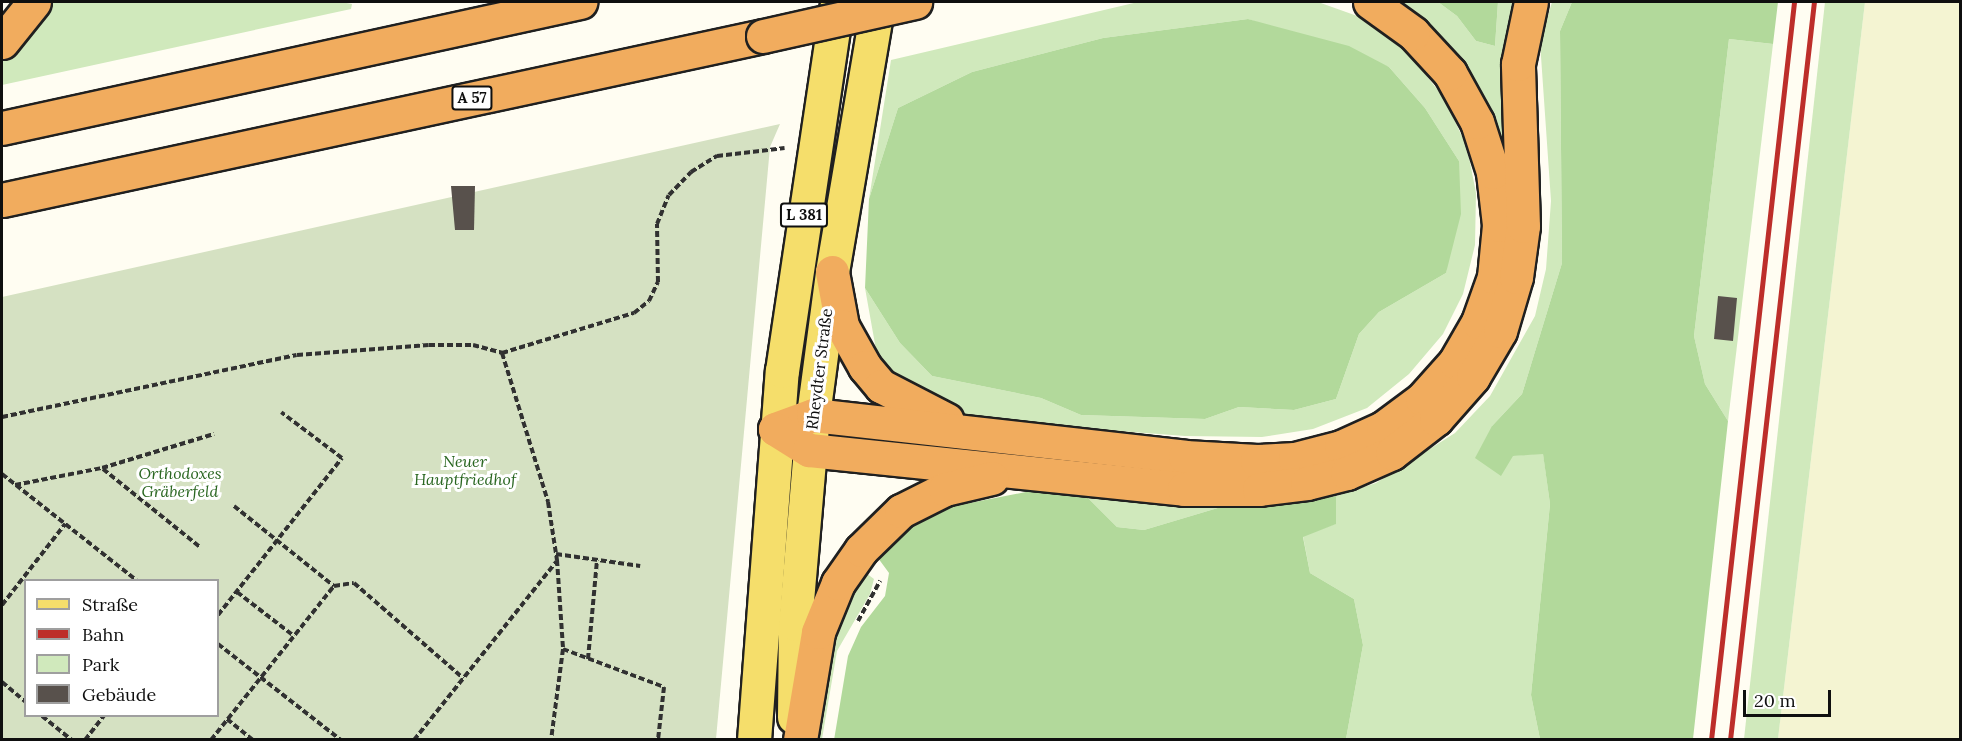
<!DOCTYPE html>
<meta charset="utf-8">
<style>
body{margin:0}
#map{position:relative;width:1962px;height:741px;overflow:hidden;background:#fffdf2;font-family:Lora,serif}
div>[style]{position:absolute}
.farmland>*{inset:0;background:#f4f4d2}
.green>*{inset:0;background:#d0e9bc}
.forest>*{inset:0;background:#b2d99b}
.cemetery>*{inset:0;background:#d5e1c2}
.building>*{inset:0;background:#58514c}
.path>*{height:4px;margin-top:-2px;transform-origin:0;background:repeating-linear-gradient(90deg,#313131 0 6px,transparent 0 9px)}
.roads{filter:drop-shadow(2px 0 #202020) drop-shadow(-2px 0 #202020) drop-shadow(0 2px #202020) drop-shadow(0 -2px #202020)}
.primary>*{height:33px;margin:-16.5px;padding:0 16.5px;transform-origin:16.5px;border-radius:16.5px;background:#f5de6b}
.highway>*{height:33px;margin:-16.5px;padding:0 16.5px;transform-origin:16.5px;border-radius:16.5px;background:#f1ac5e}
.rail>*{height:4.5px;margin:-2.25px;padding:0 2.25px;transform-origin:2.25px;border-radius:2.25px;background:#bd2e2a}
.bridges{filter:drop-shadow(2px 0 #202020) drop-shadow(-2px 0 #202020) drop-shadow(0 2px #202020) drop-shadow(0 -2px #202020)}
.highway-bridge>*{height:33px;margin:-16.5px;padding:0 16.5px;transform-origin:16.5px;border-radius:16.5px;background:#f1ac5e}
span{translate:-50% -50%;white-space:nowrap;text-align:center;line-height:1.15;-webkit-text-stroke:6px #fff;paint-order:stroke}
.shield-label span{padding:2px 4px;background:#fff;border:2px solid;border-radius:4px;-webkit-text-stroke-width:0}
.shield-label{font-size:15px;color:#0f0f0f;font-weight:700}
.street-label{font-size:16px;color:#0f0f0f}
.park-label{font-size:16px;color:#296620;font-style:italic}
.frame{position:absolute;inset:0;border:3px solid #0f0f0f;pointer-events:none}
.legend{position:absolute;left:24px;top:579px;width:195px;height:138px;box-sizing:border-box;background:#fff;border:2px solid #9f9f9f;margin:0;padding:8px 10px;list-style:none;font-size:18px;color:#0f0f0f}
.legend li{display:flex;align-items:center;gap:12px;height:30px}
.legend b{width:30px;border:2px solid #9f9f9f}
.scale{position:absolute;left:1743px;top:690px;width:88px;height:27px;box-sizing:border-box;border:3px solid #0f0f0f;border-top:0;padding-left:8px;font-size:18px;line-height:21px;white-space:nowrap;color:#0f0f0f;-webkit-text-stroke:4px #fff;paint-order:stroke}
</style>
<div id="map">
<div class="farmland">
<div style="clip-path:polygon(1865px 2px,1960px 2px,1960px 739px,1778px 739px)"></div>
</div>
<div class="green">
<div style="clip-path:polygon(49px 2px,341px 2px,352px 4px,351px 9px,2px 85px,2px 59px)"></div>
<div style="clip-path:polygon(1138px 2px,1318px 2px,1360px 17px,1410px 55px,1444px 98px,1467px 147px,1476px 193px,1475px 245px,1463px 294px,1443px 334px,1409px 374px,1367px 408px,1313px 429px,1262px 437px,1185px 436px,1000px 422px,947px 410px,904px 386px,878px 361px,865px 288px,900px 343px,932px 376px,1041px 398px,1081px 415px,1205px 419px,1239px 407px,1294px 410px,1336px 399px,1359px 334px,1379px 312px,1446px 273px,1459px 161px,1425px 108px,1389px 67px,1248px 19px,1103px 38px,972px 72px,898px 108px,869px 199px,891px 60px)"></div>
<div style="clip-path:polygon(1396px 2px,1438px 2px,1457px 16px,1476px 41px,1495px 46px,1498px 2px,1516px 2px,1502px 74px,1503px 147px,1474px 81px,1443px 42px)"></div>
<div style="clip-path:polygon(1552px 2px,1572px 2px,1560px 31px,1562px 263px,1522px 394px,1492px 426px,1513px 456px,1543px 453px,1550px 504px,1531px 695px,1540px 739px,1346px 739px,1363px 645px,1354px 599px,1310px 573px,1303px 536px,1335px 524px,1336px 496px,1376px 483px,1455px 433px,1490px 396px,1535px 316px,1546px 269px,1551px 201px,1540px 42px)"></div>
<div style="clip-path:polygon(1825px 2px,1865px 2px,1778px 739px,1744px 739px)"></div>
<div style="clip-path:polygon(1729px 39px,1773px 44px,1728px 421px,1705px 384px,1694px 336px)"></div>
<div style="clip-path:polygon(1083px 493px,1164px 503px,1221px 507px,1144px 530px,1117px 527px)"></div>
<div style="clip-path:polygon(862px 570px,874px 579px,870px 594px,837px 651px,822px 739px,815px 740px,828px 644px)"></div>
</div>
<div class="forest">
<div style="clip-path:polygon(1438px 2px,1498px 2px,1495px 46px,1476px 41px,1457px 16px)"></div>
<div style="clip-path:polygon(1572px 2px,1778px 2px,1773px 44px,1729px 39px,1694px 336px,1705px 384px,1728px 421px,1693px 739px,1540px 739px,1531px 695px,1550px 504px,1543px 454px,1513px 456px,1501px 476px,1475px 458px,1492px 426px,1522px 394px,1562px 263px,1560px 31px)"></div>
<div style="clip-path:polygon(1248px 19px,1349px 46px,1389px 67px,1425px 108px,1459px 161px,1461px 214px,1446px 273px,1379px 312px,1359px 334px,1336px 399px,1294px 410px,1239px 407px,1205px 419px,1081px 415px,1041px 398px,932px 376px,900px 343px,865px 288px,869px 199px,898px 108px,972px 72px,1103px 38px)"></div>
<div style="clip-path:polygon(1036px 490px,1083px 493px,1117px 527px,1144px 530px,1221px 507px,1282px 505px,1336px 496px,1336px 524px,1303px 537px,1310px 573px,1354px 599px,1363px 645px,1346px 739px,834px 740px,848px 656px,861px 627px,885px 596px,889px 573px,878px 558px,909px 529px,944px 508px)"></div>
</div>
<div class="cemetery">
<div style="clip-path:polygon(evenodd,780px 124px,770px 147px,716px 739px,2px 739px,2px 297px,780px 124px,26px 580px,218px 580px,218px 716px,26px 716px,26px 580px)"></div>
</div>
<div class="building">
<div style="clip-path:polygon(451px 186px,475px 186px,474px 230px,455px 230px)"></div>
<div style="clip-path:polygon(1718px 296px,1737px 298px,1733px 341px,1714px 339px)"></div>
</div>
<div class="path">
<div style="left:502px;top:353px;width:138px;rotate:-16.9deg"></div>
<div style="left:634px;top:313px;width:19px;rotate:-39deg"></div>
<div style="left:649px;top:301px;width:21px;rotate:-65deg"></div>
<div style="left:658px;top:282px;width:58px;rotate:-91deg"></div>
<div style="left:657px;top:224px;width:31px;rotate:-68deg"></div>
<div style="left:669px;top:195px;width:32px;rotate:-46deg"></div>
<div style="left:691px;top:172px;width:31px;rotate:-32deg"></div>
<div style="left:717px;top:156px;width:68px;rotate:-6.7deg"></div>
<div style="left:2px;top:417px;width:301px;rotate:-11.9deg"></div>
<div style="left:297px;top:355px;width:132px;rotate:-4.3deg"></div>
<div style="left:429px;top:345px;width:44px"></div>
<div style="left:473px;top:345px;width:30px;rotate:15deg"></div>
<div style="left:502px;top:353px;width:156px;rotate:72.8deg"></div>
<div style="left:548px;top:502px;width:59px;rotate:81.2deg"></div>
<div style="left:557px;top:560px;width:89px;rotate:86.1deg"></div>
<div style="left:563px;top:649px;width:92px;rotate:97.5deg"></div>
<div style="left:103px;top:469px;width:124px;rotate:38.8deg"></div>
<div style="left:2px;top:474px;width:171px;rotate:38.3deg"></div>
<div style="left:15px;top:485px;width:89px;rotate:-11.1deg"></div>
<div style="left:102px;top:468px;width:117px;rotate:-16.9deg"></div>
<div style="left:234px;top:506px;width:128px;rotate:38.7deg"></div>
<div style="left:556px;top:554px;width:85px;rotate:8.1deg"></div>
<div style="left:237px;top:592px;width:72px;rotate:37.7deg"></div>
<div style="left:2px;top:605px;width:103px;rotate:-52.1deg"></div>
<div style="left:218px;top:615px;width:200px;rotate:-51.7deg"></div>
<div style="left:342px;top:458px;width:76px;rotate:-143deg"></div>
<div style="left:858px;top:621px;width:46px;rotate:-61.2deg"></div>
<div style="left:218px;top:644px;width:156px;rotate:38deg"></div>
<div style="left:563px;top:649px;width:108px;rotate:20.6deg"></div>
<div style="left:664px;top:687px;width:53px;rotate:96.5deg"></div>
<div style="left:588px;top:659px;width:99px;rotate:-84.8deg"></div>
<div style="left:2px;top:682px;width:31px;rotate:40deg"></div>
<div style="left:42px;top:716px;width:38px;rotate:39deg"></div>
<div style="left:227px;top:719px;width:33px;rotate:39deg"></div>
<div style="left:85px;top:740px;width:31px;rotate:-52deg"></div>
<div style="left:211px;top:740px;width:197px;rotate:-51.4deg"></div>
<div style="left:334px;top:586px;width:20px;rotate:-9deg"></div>
<div style="left:354px;top:583px;width:145px;rotate:41.1deg"></div>
<div style="left:414px;top:740px;width:228px;rotate:-51.4deg"></div>
</div>
<div class="roads">
<div class="primary">
<div style="left:794px;top:717px;width:93px;rotate:-89.4deg"></div>
<div style="left:795px;top:624px;width:210px;rotate:-85.1deg"></div>
<div style="left:813px;top:415px;width:144px;rotate:-82.4deg"></div>
<div style="left:832px;top:272px;width:274px;rotate:-80.3deg"></div>
<div style="left:754px;top:740px;width:370px;rotate:-85.7deg"></div>
<div style="left:782px;top:371px;width:373px;rotate:-81.5deg"></div>
</div>
<div class="highway">
<div style="left:2px;top:42px;width:51px;rotate:-51.3deg"></div>
<div style="left:2px;top:128px;width:592px;rotate:-12.3deg"></div>
<div style="left:2px;top:200px;width:778px;rotate:-12.16deg"></div>
<div style="left:832px;top:272px;width:55px;rotate:79.5deg"></div>
<div style="left:842px;top:326px;width:47px;rotate:60.7deg"></div>
<div style="left:865px;top:367px;width:25px;rotate:50deg"></div>
<div style="left:881px;top:386px;width:74px;rotate:27.3deg"></div>
<div style="left:775px;top:429px;width:40px;rotate:-20.2deg"></div>
<div style="left:813px;top:415px;width:374px;rotate:6.4deg"></div>
<div style="left:1185px;top:457px;width:72px;rotate:3.2deg"></div>
<div style="left:1257px;top:461px;width:38px;rotate:-3deg"></div>
<div style="left:1295px;top:459px;width:48px;rotate:-14.6deg"></div>
<div style="left:1341px;top:447px;width:46px;rotate:-24.3deg"></div>
<div style="left:1383px;top:428px;width:49px;rotate:-36.6deg"></div>
<div style="left:1422px;top:399px;width:50px;rotate:-48.3deg"></div>
<div style="left:1455px;top:362px;width:46px;rotate:-60.1deg"></div>
<div style="left:1478px;top:322px;width:48px;rotate:-70.4deg"></div>
<div style="left:1494px;top:277px;width:52px;rotate:-84.5deg"></div>
<div style="left:1499px;top:225px;width:53px;rotate:-96.5deg"></div>
<div style="left:1493px;top:172px;width:52px;rotate:-107.7deg"></div>
<div style="left:1477px;top:122px;width:56px;rotate:-118.9deg"></div>
<div style="left:1450px;top:73px;width:54px;rotate:-132.8deg"></div>
<div style="left:1413px;top:33px;width:53px;rotate:-144.2deg"></div>
<div style="left:775px;top:429px;width:40px;rotate:32deg"></div>
<div style="left:809px;top:450px;width:377px;rotate:5.9deg"></div>
<div style="left:1184px;top:489px;width:75px"></div>
<div style="left:1259px;top:489px;width:48px;rotate:-7.1deg"></div>
<div style="left:1307px;top:483px;width:41px;rotate:-14deg"></div>
<div style="left:1347px;top:473px;width:49px;rotate:-24deg"></div>
<div style="left:1392px;top:453px;width:56px;rotate:-37.7deg"></div>
<div style="left:1436px;top:419px;width:56px;rotate:-48.6deg"></div>
<div style="left:1473px;top:377px;width:53px;rotate:-59.6deg"></div>
<div style="left:1500px;top:331px;width:56px;rotate:-73.5deg"></div>
<div style="left:1516px;top:277px;width:51px;rotate:-82.2deg"></div>
<div style="left:1523px;top:226px;width:162px;rotate:-91.8deg"></div>
<div style="left:1518px;top:64px;width:63px;rotate:-78.2deg"></div>
<div style="left:800px;top:740px;width:109px;rotate:-80.5deg"></div>
<div style="left:818px;top:632px;width:53px;rotate:-67.8deg"></div>
<div style="left:838px;top:583px;width:40px;rotate:-55.1deg"></div>
<div style="left:861px;top:550px;width:56px;rotate:-44.3deg"></div>
<div style="left:901px;top:511px;width:49px;rotate:-26.6deg"></div>
<div style="left:945px;top:489px;width:48px;rotate:-13.2deg"></div>
</div>
</div>
<div class="rail">
<div style="left:1711px;top:740px;width:743px;rotate:-83.58deg"></div>
<div style="left:1730px;top:740px;width:743px;rotate:-83.51deg"></div>
</div>
<div class="bridges">
<div class="highway-bridge">
<div style="left:763px;top:36px;width:156px;rotate:-12.6deg"></div>
</div>
</div>
<div class="shield-label">
<span style="left:472px;top:98px">A 57</span>
<span style="left:804px;top:215px">L 381</span>
</div>
<div class="street-label">
<span style="left:819px;top:369px;rotate:-83deg">Rheydter Straße</span>
</div>
<div class="park-label">
<span style="left:465px;top:470px">Neuer<br>Hauptfriedhof</span>
<span style="left:180px;top:482px">Orthodoxes<br>Gräberfeld</span>
</div>
<div class="frame"></div>
<ul class="legend">
<li><b style="height:8px;background:#f5de6b"></b>Straße</li>
<li><b style="height:8px;background:#bd2e2a"></b>Bahn</li>
<li><b style="height:16px;background:#d0e9bc"></b>Park</li>
<li><b style="height:16px;background:#58514c"></b>Gebäude</li>
</ul>
<div class="scale">20 m</div>
</div>
